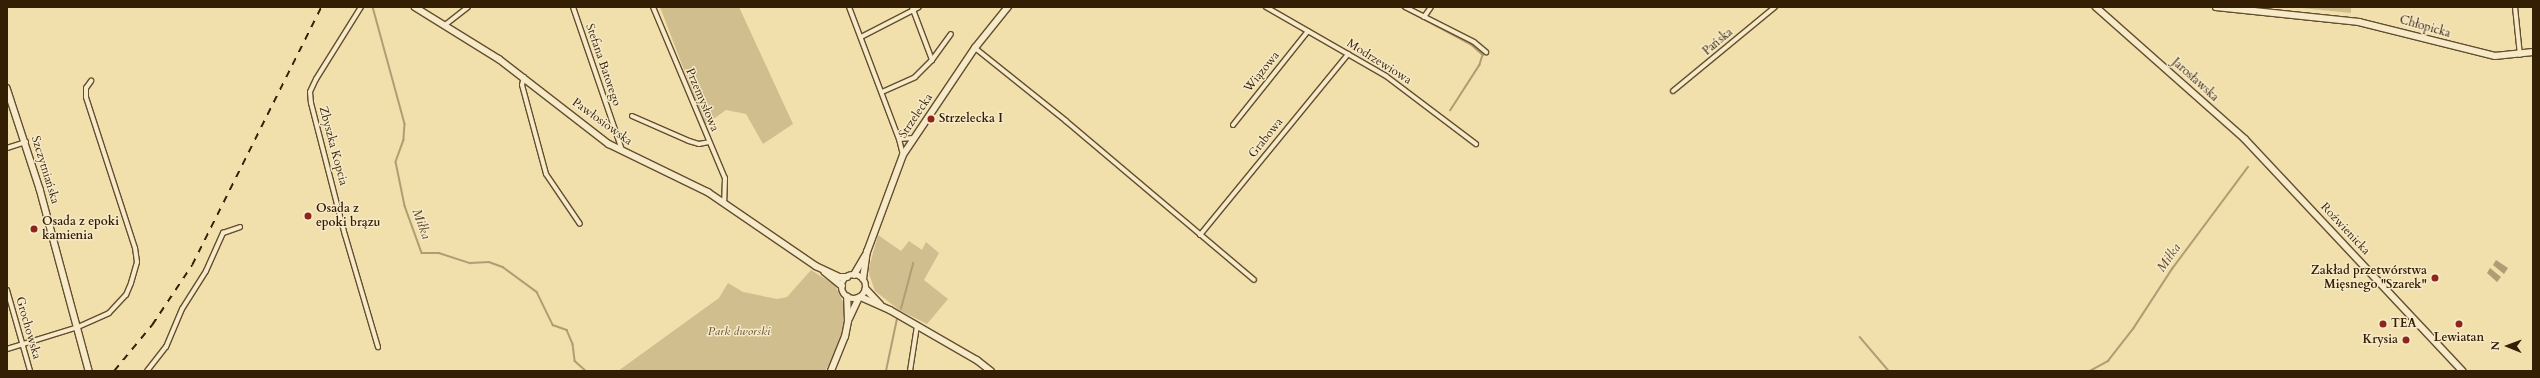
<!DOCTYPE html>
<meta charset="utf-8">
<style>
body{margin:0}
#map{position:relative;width:2540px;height:378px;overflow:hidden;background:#f1dfac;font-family:Cardo,serif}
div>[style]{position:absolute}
.green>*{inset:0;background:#d1be8f}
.water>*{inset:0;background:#b19d73}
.stream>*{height:1.5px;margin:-0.75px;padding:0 0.75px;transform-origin:0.75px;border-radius:0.75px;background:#b19d73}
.roads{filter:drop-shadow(1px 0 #634e2e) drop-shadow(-1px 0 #634e2e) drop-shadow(0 1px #634e2e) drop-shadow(0 -1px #634e2e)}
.street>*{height:4px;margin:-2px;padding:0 2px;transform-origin:2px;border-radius:2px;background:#f6eac9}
.secondary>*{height:5.5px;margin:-2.75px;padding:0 2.75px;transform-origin:2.75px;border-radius:2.75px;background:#f6eac9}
.secondary>.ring{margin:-2.75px;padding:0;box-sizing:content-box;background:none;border:5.5px solid #f6eac9;border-radius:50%}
.rail>*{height:1.5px;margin-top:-0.75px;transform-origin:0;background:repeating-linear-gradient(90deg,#341e04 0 7px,transparent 0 14px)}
.dots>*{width:11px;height:11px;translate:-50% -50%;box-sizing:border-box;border:2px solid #f6eac9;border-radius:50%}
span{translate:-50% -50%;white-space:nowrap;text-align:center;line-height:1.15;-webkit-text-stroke:3px #f6eac9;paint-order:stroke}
.street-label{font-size:12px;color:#341e04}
.poi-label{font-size:12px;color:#341e04;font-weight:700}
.left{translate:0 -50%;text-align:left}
.right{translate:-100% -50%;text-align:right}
.park-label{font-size:12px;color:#634e2e;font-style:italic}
.water-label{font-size:13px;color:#604a2b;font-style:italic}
.frame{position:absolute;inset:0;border:8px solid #341e04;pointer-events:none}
.north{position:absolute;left:2488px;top:326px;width:40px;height:40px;-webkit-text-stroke:3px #f6eac9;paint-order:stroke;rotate:271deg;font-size:11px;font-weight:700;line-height:16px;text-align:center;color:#341e04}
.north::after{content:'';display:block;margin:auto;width:14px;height:18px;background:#341e04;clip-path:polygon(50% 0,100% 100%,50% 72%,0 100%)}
</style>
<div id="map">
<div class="green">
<div style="clip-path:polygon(660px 7px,739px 7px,793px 124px,763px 144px,746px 114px,726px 110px,705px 125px)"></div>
<div style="clip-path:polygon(2302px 7px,2351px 7px,2351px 13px,2302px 8px)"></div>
<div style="clip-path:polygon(878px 235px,901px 251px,909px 241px,922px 250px,926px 242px,939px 253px,924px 280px,948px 299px,927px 324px,899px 310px,875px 291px,868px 271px)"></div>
<div style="clip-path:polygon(811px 270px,835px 285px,843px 302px,845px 322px,837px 352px,825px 371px,618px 371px,719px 298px,728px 283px,743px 292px,777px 299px,787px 297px)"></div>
</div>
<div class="water">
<div style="clip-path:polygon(2496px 260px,2508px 268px,2504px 274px,2493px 265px)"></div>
<div style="clip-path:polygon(2490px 268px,2501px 277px,2497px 282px,2487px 273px)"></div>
</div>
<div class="stream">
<div style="left:373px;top:7px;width:121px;rotate:74.7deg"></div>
<div style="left:405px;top:124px;width:16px;rotate:94deg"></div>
<div style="left:404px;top:140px;width:23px;rotate:110deg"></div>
<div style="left:396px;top:162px;width:45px;rotate:78.4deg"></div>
<div style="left:405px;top:206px;width:50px;rotate:70.1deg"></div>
<div style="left:422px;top:253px;width:17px"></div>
<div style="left:439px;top:253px;width:33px;rotate:18deg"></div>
<div style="left:470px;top:263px;width:19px;rotate:-3deg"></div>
<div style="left:489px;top:262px;width:15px;rotate:20deg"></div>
<div style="left:503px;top:267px;width:42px;rotate:36.3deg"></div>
<div style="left:537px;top:292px;width:37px;rotate:64deg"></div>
<div style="left:553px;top:325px;width:15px;rotate:20deg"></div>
<div style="left:567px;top:330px;width:15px;rotate:67deg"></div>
<div style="left:573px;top:344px;width:17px;rotate:83deg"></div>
<div style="left:575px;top:361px;width:15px;rotate:42deg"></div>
<div style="left:1401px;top:7px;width:81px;rotate:28.2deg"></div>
<div style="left:1472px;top:45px;width:15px;rotate:42deg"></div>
<div style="left:1483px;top:55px;width:10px;rotate:107deg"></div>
<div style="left:1480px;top:65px;width:54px;rotate:122.8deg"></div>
<div style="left:901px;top:309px;width:47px;rotate:-75.1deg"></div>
<div style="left:1860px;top:337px;width:45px;rotate:49.5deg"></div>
<div style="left:886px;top:371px;width:53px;rotate:-78.1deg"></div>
<div style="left:2090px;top:371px;width:21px;rotate:-29deg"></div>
<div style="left:2108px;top:361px;width:41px;rotate:-52deg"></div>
<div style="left:2133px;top:329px;width:72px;rotate:-57deg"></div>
<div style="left:2172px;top:269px;width:127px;rotate:-53.3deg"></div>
</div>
<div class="roads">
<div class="street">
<div style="left:361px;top:7px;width:85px;rotate:122deg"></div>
<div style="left:316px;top:79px;width:14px;rotate:115deg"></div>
<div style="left:310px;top:92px;width:11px;rotate:85deg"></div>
<div style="left:311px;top:103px;width:136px;rotate:75.6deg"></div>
<div style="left:345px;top:235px;width:117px;rotate:73.6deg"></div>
<div style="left:573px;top:7px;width:151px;rotate:71.1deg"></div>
<div style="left:653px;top:7px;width:186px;rotate:67.2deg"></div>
<div style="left:725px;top:178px;width:24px;rotate:92deg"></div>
<div style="left:849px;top:7px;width:141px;rotate:69.3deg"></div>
<div style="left:899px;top:139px;width:16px;rotate:76deg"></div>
<div style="left:912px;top:7px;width:57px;rotate:69.3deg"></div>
<div style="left:1266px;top:7px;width:138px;rotate:29.9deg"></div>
<div style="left:1386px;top:76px;width:113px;rotate:37.1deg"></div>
<div style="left:1405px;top:7px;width:77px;rotate:26.9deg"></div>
<div style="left:1474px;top:42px;width:16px;rotate:40deg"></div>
<div style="left:2515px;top:7px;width:48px;rotate:84.1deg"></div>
<div style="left:1424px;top:17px;width:12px;rotate:-55deg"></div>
<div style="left:445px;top:25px;width:29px;rotate:-38deg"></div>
<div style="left:861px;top:37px;width:65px;rotate:-27.3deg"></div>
<div style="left:975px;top:48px;width:117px;rotate:38.7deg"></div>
<div style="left:1066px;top:121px;width:246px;rotate:40.2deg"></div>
<div style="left:524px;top:77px;width:8px;rotate:104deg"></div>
<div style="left:522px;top:85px;width:92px;rotate:74.9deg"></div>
<div style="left:546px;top:174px;width:60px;rotate:55.8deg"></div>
<div style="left:1673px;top:91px;width:132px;rotate:-39.5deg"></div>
<div style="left:882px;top:92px;width:36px;rotate:-24deg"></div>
<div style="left:915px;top:77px;width:24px;rotate:-45deg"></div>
<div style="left:932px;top:60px;width:32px;rotate:-54deg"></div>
<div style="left:632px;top:116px;width:62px;rotate:23.7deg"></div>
<div style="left:689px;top:141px;width:10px;rotate:17deg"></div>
<div style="left:699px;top:144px;width:10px;rotate:-11deg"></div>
<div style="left:1233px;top:125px;width:120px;rotate:-51.4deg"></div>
<div style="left:899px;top:139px;width:15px;rotate:-4deg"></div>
<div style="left:7px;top:148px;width:20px;rotate:-18deg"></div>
<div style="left:1200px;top:235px;width:234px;rotate:-50.7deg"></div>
<div style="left:7px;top:290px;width:84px;rotate:74.1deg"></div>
<div style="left:7px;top:349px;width:74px;rotate:-17.2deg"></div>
<div style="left:78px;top:327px;width:34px;rotate:-24deg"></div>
<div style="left:109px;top:313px;width:25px;rotate:-47deg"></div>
<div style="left:126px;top:295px;width:13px;rotate:-67deg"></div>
<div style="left:131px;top:283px;width:22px;rotate:-74deg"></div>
<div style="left:137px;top:262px;width:14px;rotate:-98deg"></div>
<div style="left:135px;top:248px;width:159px;rotate:-108deg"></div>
<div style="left:86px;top:97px;width:9px;rotate:-90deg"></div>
<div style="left:86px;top:88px;width:9px;rotate:-54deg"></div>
<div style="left:147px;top:371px;width:31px;rotate:-52deg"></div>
<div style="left:166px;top:347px;width:41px;rotate:-67.2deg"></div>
<div style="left:182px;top:309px;width:45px;rotate:-57.7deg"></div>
<div style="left:206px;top:271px;width:42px;rotate:-65.9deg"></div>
<div style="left:223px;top:233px;width:18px;rotate:-19deg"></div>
<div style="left:910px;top:371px;width:46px;rotate:-81.2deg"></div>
</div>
<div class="secondary">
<div style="left:415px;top:7px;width:99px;rotate:31.8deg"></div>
<div style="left:499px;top:59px;width:139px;rotate:37.7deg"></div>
<div style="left:609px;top:144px;width:110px;rotate:25.9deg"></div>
<div style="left:708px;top:192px;width:131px;rotate:34.4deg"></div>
<div style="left:816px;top:266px;width:26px;rotate:25deg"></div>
<div style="left:840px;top:277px;width:7px"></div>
<div style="left:2096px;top:7px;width:199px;rotate:41.5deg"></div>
<div style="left:2245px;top:139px;width:318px;rotate:46.8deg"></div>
<div style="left:2216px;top:7px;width:144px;rotate:6deg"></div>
<div style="left:2359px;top:22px;width:140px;rotate:14deg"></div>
<div style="left:2495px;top:56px;width:38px;rotate:-6deg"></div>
<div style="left:7px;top:88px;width:106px;rotate:71.9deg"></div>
<div style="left:40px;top:189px;width:188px;rotate:74.9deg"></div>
<div style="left:825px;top:272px;width:22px;rotate:39deg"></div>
<div style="left:854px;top:275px;width:22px;rotate:-60deg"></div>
<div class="ring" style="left:842px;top:275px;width:18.5px;height:18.5px"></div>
<div style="left:863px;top:279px;width:27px;rotate:-82deg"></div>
<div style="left:867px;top:252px;width:103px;rotate:-69.6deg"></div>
<div style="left:903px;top:155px;width:129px;rotate:-56.1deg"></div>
<div style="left:975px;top:48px;width:53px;rotate:-51.2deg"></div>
<div style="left:866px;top:289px;width:21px;rotate:47deg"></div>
<div style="left:861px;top:297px;width:32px;rotate:24deg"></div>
<div style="left:890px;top:310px;width:100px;rotate:29.9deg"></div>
<div style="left:977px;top:360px;width:18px;rotate:38deg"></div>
<div style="left:849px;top:319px;width:23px;rotate:-65deg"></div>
<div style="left:831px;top:371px;width:37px;rotate:-68deg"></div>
<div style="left:845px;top:337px;width:16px;rotate:-79deg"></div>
<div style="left:848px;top:321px;width:24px;rotate:-92deg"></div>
</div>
</div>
<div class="rail">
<div style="left:114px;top:371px;width:60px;rotate:-50.4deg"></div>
<div style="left:152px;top:325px;width:72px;rotate:-56.3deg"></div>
<div style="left:192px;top:265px;width:288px;rotate:-63.4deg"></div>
</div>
<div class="dots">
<div style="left:931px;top:119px;background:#8f2418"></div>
<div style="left:308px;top:216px;background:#8f2418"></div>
<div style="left:34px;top:229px;background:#8f2418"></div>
<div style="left:2435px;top:278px;background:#8f2418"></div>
<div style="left:2383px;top:324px;background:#8f2418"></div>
<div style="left:2459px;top:324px;background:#8f2418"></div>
<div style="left:2406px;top:340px;background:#8f2418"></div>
</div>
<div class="street-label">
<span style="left:2425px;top:27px;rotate:16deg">Chłopicka</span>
<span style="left:1718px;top:42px;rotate:-40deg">Pańska</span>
<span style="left:1379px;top:62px;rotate:32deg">Modrzewiowa</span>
<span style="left:603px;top:65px;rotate:71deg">Stefana Batorego</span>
<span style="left:1262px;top:72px;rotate:-51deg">Wiązowa</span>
<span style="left:2195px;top:80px;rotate:42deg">Jarosławska</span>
<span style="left:702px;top:100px;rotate:67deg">Przemysłowa</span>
<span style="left:916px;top:116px;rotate:-56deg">Strzelecka</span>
<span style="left:602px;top:122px;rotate:36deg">Pawłosiowska</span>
<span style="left:1266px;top:138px;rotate:-51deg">Grabowa</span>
<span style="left:333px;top:146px;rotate:75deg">Zbyszka Kopcia</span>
<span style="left:45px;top:170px;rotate:73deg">Szczytniańska</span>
<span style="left:2345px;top:229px;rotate:47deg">Roźwienicka</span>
<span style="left:28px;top:328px;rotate:74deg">Grochowska</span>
</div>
<div class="poi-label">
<span class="left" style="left:939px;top:119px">Strzelecka I</span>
<span class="left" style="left:316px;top:216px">Osada z<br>epoki brązu</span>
<span class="left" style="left:42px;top:229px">Osada z epoki<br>kamienia</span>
<span class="right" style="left:2427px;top:278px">Zakład przetwórstwa<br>Mięsnego "Szarek"</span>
<span class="left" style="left:2391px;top:324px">TEA</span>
<span style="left:2459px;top:338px">Lewiatan</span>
<span class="right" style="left:2398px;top:340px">Krysia</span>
</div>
<div class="park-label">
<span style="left:739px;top:332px">Park dworski</span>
</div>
<div class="water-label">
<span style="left:421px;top:224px;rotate:70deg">Miłka</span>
<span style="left:2169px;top:258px;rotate:-55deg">Miłka</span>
</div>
<div class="frame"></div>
<div class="north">N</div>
</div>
